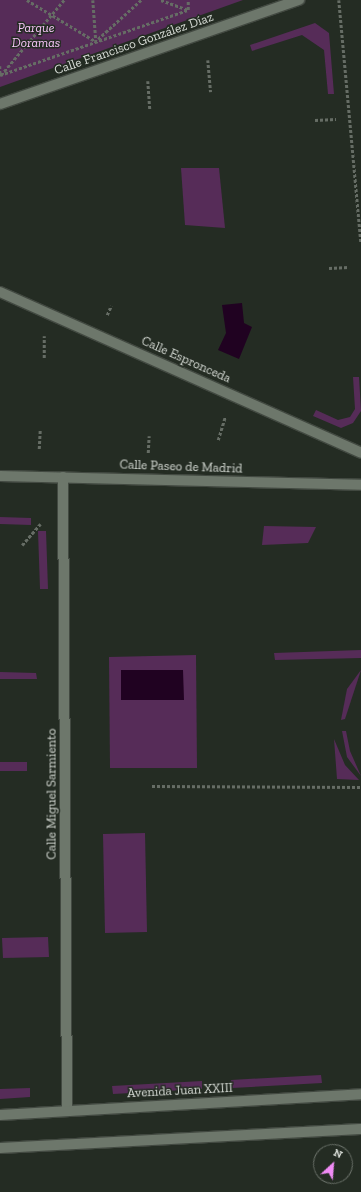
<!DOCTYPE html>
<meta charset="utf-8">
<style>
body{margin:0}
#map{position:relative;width:361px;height:1192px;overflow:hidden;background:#242c23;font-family:"Zilla Slab",serif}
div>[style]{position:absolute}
.green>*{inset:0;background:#562c58}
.water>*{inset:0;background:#200221}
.path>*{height:2.5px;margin-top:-1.25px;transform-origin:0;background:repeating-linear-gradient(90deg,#666d65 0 3px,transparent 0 5px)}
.roads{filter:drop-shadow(1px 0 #424941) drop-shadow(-1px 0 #424941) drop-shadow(0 1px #424941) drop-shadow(0 -1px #424941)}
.street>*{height:10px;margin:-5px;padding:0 5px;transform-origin:5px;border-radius:5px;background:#6d776b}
.secondary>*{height:10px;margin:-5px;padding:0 5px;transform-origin:5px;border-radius:5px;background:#6d776b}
span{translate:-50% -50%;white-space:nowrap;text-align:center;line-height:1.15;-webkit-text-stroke:3px #242c23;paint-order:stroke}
.park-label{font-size:13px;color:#f8c5f9;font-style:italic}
.street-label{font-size:13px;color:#d8ddd7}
.north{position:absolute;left:313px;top:1144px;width:40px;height:40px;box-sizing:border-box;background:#242c23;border:1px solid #6c736b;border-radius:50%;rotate:26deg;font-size:11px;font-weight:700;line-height:16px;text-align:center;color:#d8ddd7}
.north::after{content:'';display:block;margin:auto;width:14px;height:18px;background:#f08bf5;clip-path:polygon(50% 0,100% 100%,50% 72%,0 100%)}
</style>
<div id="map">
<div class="green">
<div style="clip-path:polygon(0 0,243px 0,0 87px)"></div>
<div style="clip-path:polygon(315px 23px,329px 33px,334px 94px,328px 94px,324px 50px,302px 35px,252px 51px,250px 45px)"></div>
<div style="clip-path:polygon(181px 168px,219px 168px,225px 228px,185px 225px)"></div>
<div style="clip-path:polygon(353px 377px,359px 377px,361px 411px,353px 423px,341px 428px,313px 416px,316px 410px,338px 420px,350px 417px,355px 409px)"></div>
<div style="clip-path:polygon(0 517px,31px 518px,31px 525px,0 524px)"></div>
<div style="clip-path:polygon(264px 526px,316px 527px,308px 543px,262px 545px)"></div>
<div style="clip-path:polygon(38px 531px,46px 531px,48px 589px,40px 589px)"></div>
<div style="clip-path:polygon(361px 650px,361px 658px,275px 660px,274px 653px)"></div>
<div style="clip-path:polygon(196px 655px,197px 768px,110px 768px,109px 657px)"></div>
<div style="clip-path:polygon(361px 670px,345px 719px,341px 720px,347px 689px)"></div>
<div style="clip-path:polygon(0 672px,36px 673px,37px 679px,0 679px)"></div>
<div style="clip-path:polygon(342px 731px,346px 731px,350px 751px,361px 776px,347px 757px)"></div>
<div style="clip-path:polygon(334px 739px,345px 765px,359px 780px,337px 779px)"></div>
<div style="clip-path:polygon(0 762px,27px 762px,27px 771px,0 771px)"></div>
<div style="clip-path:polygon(145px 833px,147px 932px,105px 933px,103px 834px)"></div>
<div style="clip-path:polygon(48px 937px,49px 957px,3px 958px,2px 938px)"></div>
<div style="clip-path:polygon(321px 1075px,322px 1083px,232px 1088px,231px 1080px)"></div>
<div style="clip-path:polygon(202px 1081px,202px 1089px,113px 1094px,112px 1086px)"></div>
<div style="clip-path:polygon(30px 1088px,30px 1097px,0 1099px,0 1089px)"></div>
</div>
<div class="water">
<div style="clip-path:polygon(242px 303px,244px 323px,252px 327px,239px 359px,218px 350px,226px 333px,222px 305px)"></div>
<div style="clip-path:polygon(121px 670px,183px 670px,184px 700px,121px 700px)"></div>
</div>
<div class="path">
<div style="left:27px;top:0;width:79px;rotate:31.1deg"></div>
<div style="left:93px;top:0;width:41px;rotate:85.8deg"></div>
<div style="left:161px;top:0;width:29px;rotate:20deg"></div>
<div style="left:339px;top:0;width:244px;rotate:84.8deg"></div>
<div style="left:98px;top:39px;width:58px;rotate:-42.2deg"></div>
<div style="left:208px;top:60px;width:32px;rotate:85deg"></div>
<div style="left:0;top:66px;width:9px;rotate:90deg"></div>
<div style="left:0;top:75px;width:199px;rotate:-19.1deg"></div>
<div style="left:188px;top:10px;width:10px;rotate:-90deg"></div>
<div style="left:1px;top:75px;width:98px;rotate:-50deg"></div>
<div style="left:148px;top:81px;width:29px;rotate:86deg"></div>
<div style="left:315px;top:120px;width:21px;rotate:-3deg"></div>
<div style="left:329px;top:268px;width:20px;rotate:-3deg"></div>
<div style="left:107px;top:315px;width:10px;rotate:-66deg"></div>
<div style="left:44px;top:358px;width:22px;rotate:-90deg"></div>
<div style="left:218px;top:440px;width:24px;rotate:-73deg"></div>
<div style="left:39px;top:449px;width:20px;rotate:-87deg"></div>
<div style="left:148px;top:453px;width:17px;rotate:-87deg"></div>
<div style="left:22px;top:545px;width:28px;rotate:-49deg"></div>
<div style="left:152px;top:786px;width:209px;rotate:0.3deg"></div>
</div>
<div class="roads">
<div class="street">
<div style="left:0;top:104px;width:317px;rotate:-19.2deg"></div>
<div style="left:0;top:292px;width:395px;rotate:24deg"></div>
<div style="left:0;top:476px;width:361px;rotate:1.4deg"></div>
<div style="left:63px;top:477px;width:634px;rotate:89.64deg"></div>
</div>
<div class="secondary">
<div style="left:0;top:1115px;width:362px;rotate:-3.3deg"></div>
<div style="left:0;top:1148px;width:361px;rotate:-3deg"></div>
</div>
</div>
<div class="park-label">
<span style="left:36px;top:36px">Parque<br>Doramas</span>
</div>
<div class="street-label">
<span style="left:134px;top:44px;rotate:-19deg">Calle Francisco González Díaz</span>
<span style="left:186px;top:360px;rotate:24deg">Calle Espronceda</span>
<span style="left:181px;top:467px;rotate:2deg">Calle Paseo de Madrid</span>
<span style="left:52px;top:794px;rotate:-90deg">Calle Miguel Sarmiento</span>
<span style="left:180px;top:1091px;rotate:-3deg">Avenida Juan XXIII</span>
</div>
<div class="north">N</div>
</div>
